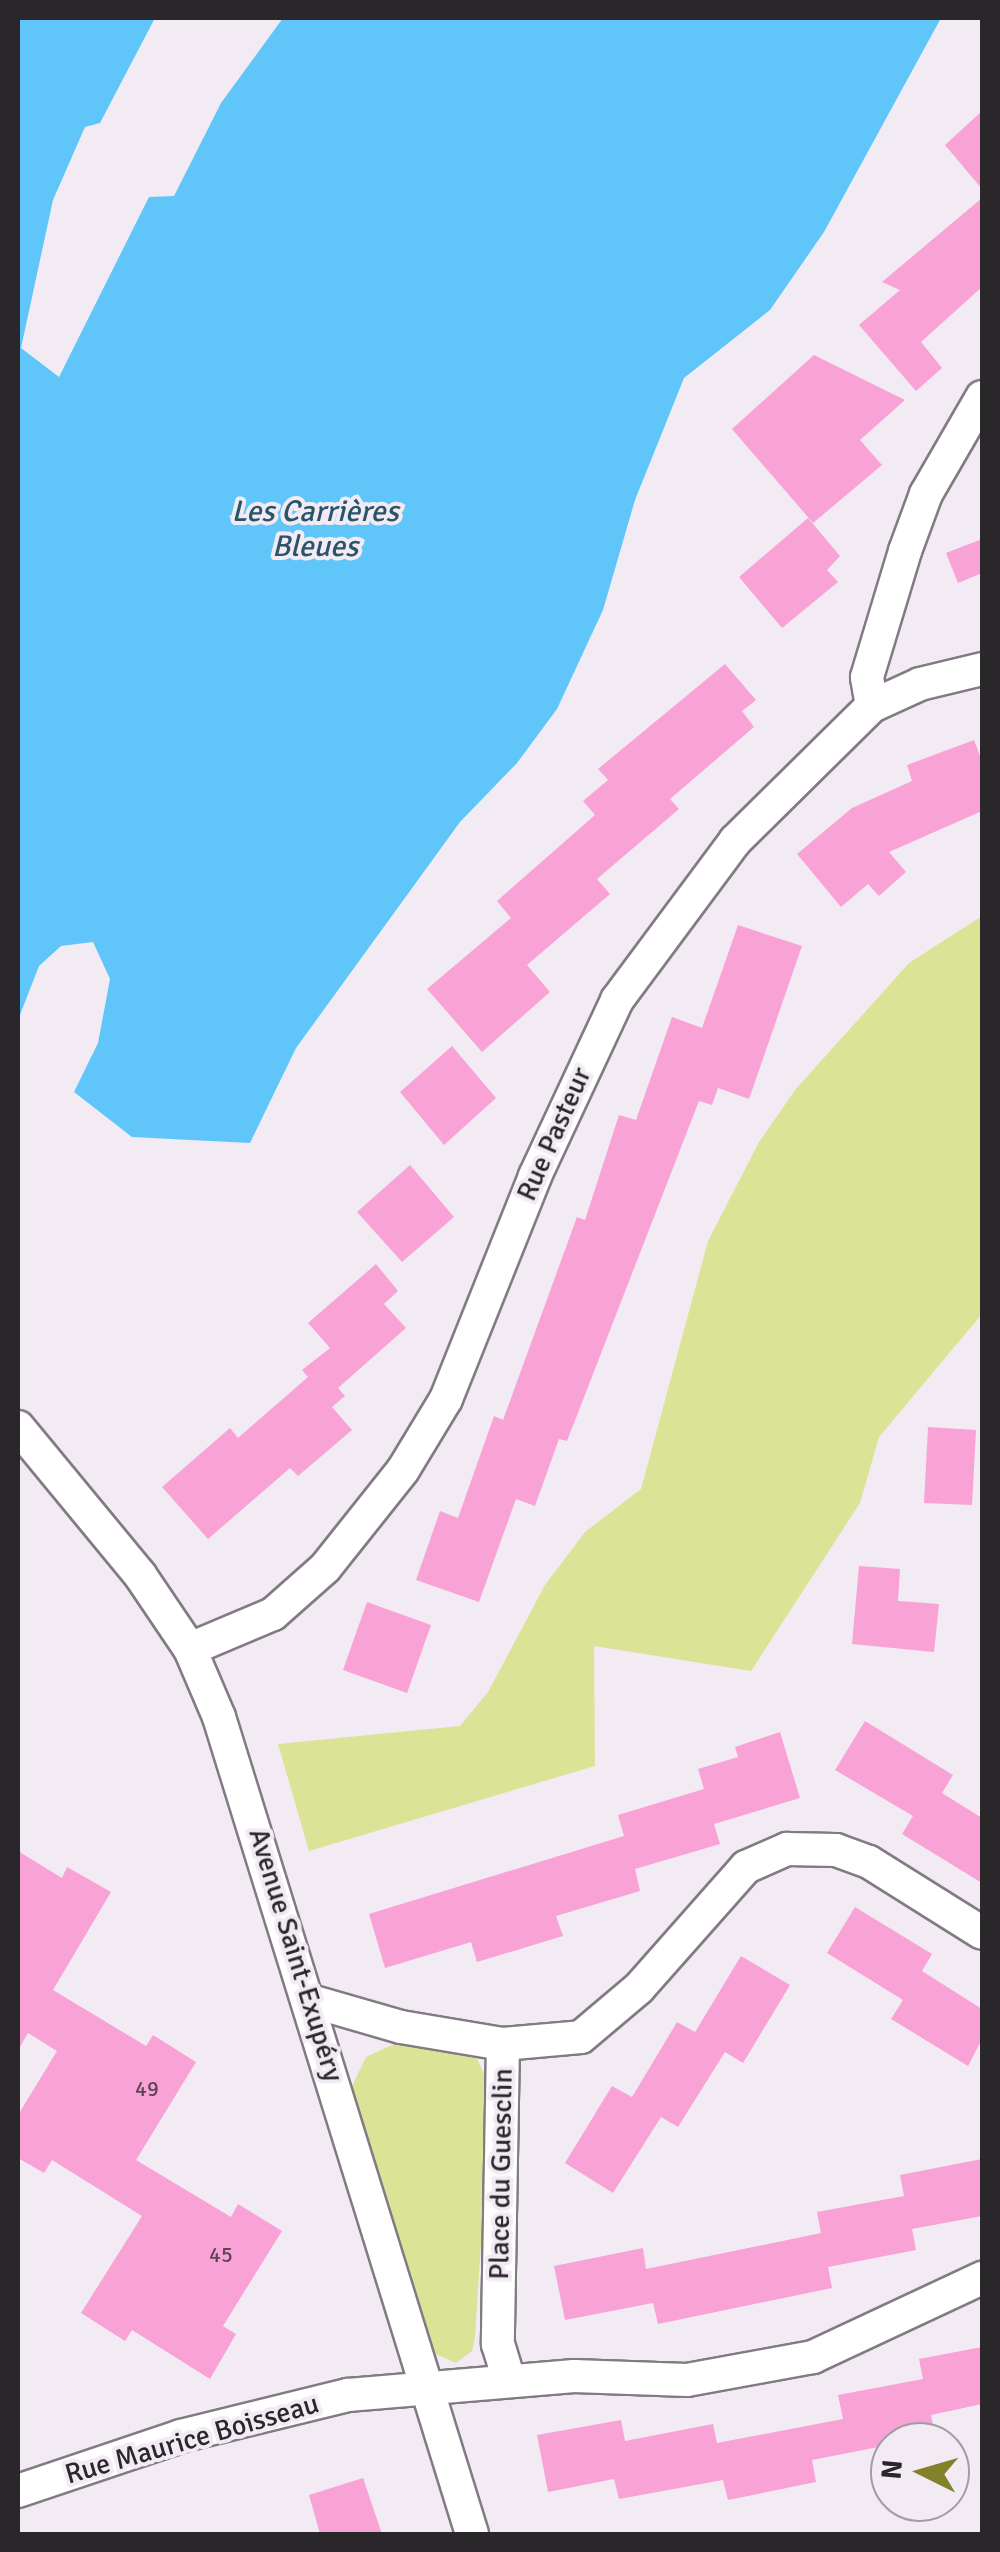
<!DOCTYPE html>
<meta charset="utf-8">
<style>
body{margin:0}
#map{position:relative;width:1000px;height:2552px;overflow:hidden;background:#f2ebf4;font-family:Signika,sans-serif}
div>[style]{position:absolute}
.green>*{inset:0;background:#dbe496}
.water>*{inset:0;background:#60c6fa}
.building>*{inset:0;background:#f9a2d6}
.roads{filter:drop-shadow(2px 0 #827b83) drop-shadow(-2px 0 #827b83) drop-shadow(0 2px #827b83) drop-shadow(0 -2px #827b83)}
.minor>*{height:32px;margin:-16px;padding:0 16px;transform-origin:16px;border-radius:16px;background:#fff}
span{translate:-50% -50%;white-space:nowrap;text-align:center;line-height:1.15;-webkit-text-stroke:8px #f2ebf4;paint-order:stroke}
.number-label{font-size:22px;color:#5e4655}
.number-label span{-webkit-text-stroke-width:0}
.street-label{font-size:28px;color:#2a272a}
.water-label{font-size:30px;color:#29546a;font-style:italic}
.frame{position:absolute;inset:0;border:20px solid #2a272a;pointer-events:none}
.north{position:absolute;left:870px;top:2422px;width:100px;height:100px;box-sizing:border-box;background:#f2ebf4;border:2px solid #a29da3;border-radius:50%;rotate:275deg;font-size:28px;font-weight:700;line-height:40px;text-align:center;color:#2a272a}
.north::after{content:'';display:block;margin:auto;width:35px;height:45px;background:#838129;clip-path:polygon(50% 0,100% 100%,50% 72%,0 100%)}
</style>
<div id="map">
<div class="green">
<div style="clip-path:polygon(982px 916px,982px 1314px,879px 1437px,860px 1503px,751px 1671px,594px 1646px,595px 1766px,309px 1851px,278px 1744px,460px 1726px,488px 1692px,545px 1585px,585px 1532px,641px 1489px,708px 1241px,759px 1142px,795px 1090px,909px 963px)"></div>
<div style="clip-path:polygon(401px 2041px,475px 2054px,491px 2089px,475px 2337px,472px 2351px,456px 2363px,431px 2352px,352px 2086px,366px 2057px)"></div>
</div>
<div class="water">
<div style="clip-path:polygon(18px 18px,155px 18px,100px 123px,85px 127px,53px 200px,21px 348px,59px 377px,149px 197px,174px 196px,221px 103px,283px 18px,941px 18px,824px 232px,770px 310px,684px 378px,635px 500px,603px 610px,557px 709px,517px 763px,460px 822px,296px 1048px,250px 1143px,132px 1137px,74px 1092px,98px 1043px,110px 979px,93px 942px,61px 946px,39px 966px,18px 1020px)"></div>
</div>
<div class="building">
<div style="clip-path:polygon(982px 111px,982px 189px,945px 145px)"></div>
<div style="clip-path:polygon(982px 198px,982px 287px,921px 342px,942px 368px,916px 391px,859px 325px,900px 290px,882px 282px)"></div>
<div style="clip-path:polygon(814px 355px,905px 400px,860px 440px,882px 465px,813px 523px,732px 429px)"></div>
<div style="clip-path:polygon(808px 518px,840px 556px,827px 570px,838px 582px,782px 628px,739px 577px)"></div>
<div style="clip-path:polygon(982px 539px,982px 573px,958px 583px,946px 553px)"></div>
<div style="clip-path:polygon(725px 664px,756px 700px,742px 711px,754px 727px,670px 799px,679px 809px,597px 879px,610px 894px,527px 965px,550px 992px,482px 1052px,427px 989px,511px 918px,497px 901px,595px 815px,583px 801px,608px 780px,598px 769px)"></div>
<div style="clip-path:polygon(974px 740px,982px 761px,982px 811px,889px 852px,906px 872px,879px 896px,868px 884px,841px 907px,797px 854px,852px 808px,912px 781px,907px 765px)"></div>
<div style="clip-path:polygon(738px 925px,802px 946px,749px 1099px,718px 1088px,712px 1105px,699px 1101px,567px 1441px,559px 1439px,535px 1506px,516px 1499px,479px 1602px,416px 1580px,440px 1511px,458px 1518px,494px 1416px,503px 1420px,577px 1217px,585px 1220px,619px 1115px,636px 1120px,672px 1017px,702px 1028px)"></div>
<div style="clip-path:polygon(452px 1046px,496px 1098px,444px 1145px,400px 1092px)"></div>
<div style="clip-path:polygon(410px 1165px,454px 1217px,402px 1262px,357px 1212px)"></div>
<div style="clip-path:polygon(376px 1264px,398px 1291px,384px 1304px,406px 1328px,338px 1388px,345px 1396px,332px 1407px,352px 1430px,298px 1476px,290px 1468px,208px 1539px,162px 1487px,230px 1428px,238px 1438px,308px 1377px,302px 1370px,330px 1348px,308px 1323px)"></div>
<div style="clip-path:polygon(928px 1427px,976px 1430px,972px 1505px,924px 1503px)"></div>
<div style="clip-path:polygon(859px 1566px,900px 1569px,898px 1601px,939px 1604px,934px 1652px,852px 1644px)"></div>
<div style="clip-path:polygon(367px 1602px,431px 1625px,407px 1693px,343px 1670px)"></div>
<div style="clip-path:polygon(865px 1721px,953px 1775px,942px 1793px,982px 1818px,982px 1883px,902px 1834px,913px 1816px,835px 1770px)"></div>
<div style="clip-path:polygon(780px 1732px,800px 1798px,714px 1824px,720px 1844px,635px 1869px,640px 1891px,556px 1916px,563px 1936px,477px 1962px,471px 1942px,385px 1968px,369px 1914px,624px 1836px,618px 1815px,704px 1789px,698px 1769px,738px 1757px,735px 1747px)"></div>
<div style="clip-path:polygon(18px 1851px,62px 1878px,67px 1867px,111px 1892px,53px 1990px,146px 2046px,153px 2035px,196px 2062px,136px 2160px,231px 2217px,238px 2204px,282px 2231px,223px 2326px,236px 2334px,210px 2379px,132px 2330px,125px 2341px,81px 2313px,142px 2216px,52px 2160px,44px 2173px,18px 2158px,18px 2115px,57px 2051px,28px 2033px,18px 2050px)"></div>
<div style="clip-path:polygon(855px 1907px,932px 1954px,922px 1971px,982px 2009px,982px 2039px,968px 2066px,891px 2019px,903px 2000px,827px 1953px)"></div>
<div style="clip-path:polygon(741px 1956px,790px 1985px,743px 2063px,725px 2052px,678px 2127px,661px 2117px,613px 2193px,565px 2163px,612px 2086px,632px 2097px,677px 2022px,695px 2032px)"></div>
<div style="clip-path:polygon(982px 2159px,982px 2216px,912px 2229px,916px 2250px,828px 2267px,832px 2288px,658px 2324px,653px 2303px,565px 2320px,554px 2266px,643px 2248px,646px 2269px,821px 2233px,817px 2212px,904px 2196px,900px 2175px)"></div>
<div style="clip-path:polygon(982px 2347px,982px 2404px,931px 2415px,935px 2436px,812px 2460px,816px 2482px,728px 2500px,723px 2480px,619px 2499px,614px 2479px,548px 2492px,537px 2435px,621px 2420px,625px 2441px,713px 2424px,717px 2443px,843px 2419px,838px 2395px,923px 2379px,919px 2359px)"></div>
<div style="clip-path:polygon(363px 2478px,382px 2534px,320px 2534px,309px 2495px)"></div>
</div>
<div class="roads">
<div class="minor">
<div style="left:872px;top:706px;width:29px;rotate:-100deg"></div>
<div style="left:867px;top:677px;width:132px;rotate:-73.2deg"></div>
<div style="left:905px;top:551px;width:61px;rotate:-69.8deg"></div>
<div style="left:926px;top:494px;width:112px;rotate:-60deg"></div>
<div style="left:18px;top:1427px;width:192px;rotate:50.5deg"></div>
<div style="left:140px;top:1575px;width:89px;rotate:56deg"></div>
<div style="left:190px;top:1649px;width:74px;rotate:66.9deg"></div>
<div style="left:219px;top:1717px;width:855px;rotate:72.79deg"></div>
<div style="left:190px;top:1649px;width:90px;rotate:-22.9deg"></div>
<div style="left:273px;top:1614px;width:69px;rotate:-41.5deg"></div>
<div style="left:325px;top:1568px;width:125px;rotate:-51.5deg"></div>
<div style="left:403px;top:1470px;width:83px;rotate:-58.8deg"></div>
<div style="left:446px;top:1399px;width:240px;rotate:-68.2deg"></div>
<div style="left:535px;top:1176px;width:194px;rotate:-65deg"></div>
<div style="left:617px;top:1000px;width:198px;rotate:-53.4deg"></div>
<div style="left:735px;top:841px;width:192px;rotate:-44.6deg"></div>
<div style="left:872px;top:706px;width:53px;rotate:-24.6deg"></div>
<div style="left:920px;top:684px;width:64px;rotate:-13.6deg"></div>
<div style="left:311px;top:2001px;width:94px;rotate:16.1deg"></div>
<div style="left:401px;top:2027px;width:103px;rotate:9.5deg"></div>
<div style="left:503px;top:2044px;width:78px;rotate:-5.1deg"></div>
<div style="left:581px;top:2037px;width:76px;rotate:-40.2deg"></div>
<div style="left:639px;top:1988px;width:162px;rotate:-48.5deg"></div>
<div style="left:746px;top:1867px;width:45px;rotate:-23.7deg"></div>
<div style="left:787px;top:1849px;width:49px;rotate:1.2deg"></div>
<div style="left:836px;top:1850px;width:35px;rotate:20deg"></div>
<div style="left:869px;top:1862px;width:133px;rotate:32.1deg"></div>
<div style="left:503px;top:2044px;width:300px;rotate:91deg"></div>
<div style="left:498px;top:2344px;width:37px;rotate:73deg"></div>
<div style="left:18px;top:2491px;width:172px;rotate:-18.6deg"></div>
<div style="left:181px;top:2436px;width:172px;rotate:-13.8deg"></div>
<div style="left:348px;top:2395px;width:227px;rotate:-4.8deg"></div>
<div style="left:574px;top:2376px;width:113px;rotate:2deg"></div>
<div style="left:687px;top:2380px;width:128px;rotate:-10.3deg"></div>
<div style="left:813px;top:2357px;width:187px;rotate:-25.1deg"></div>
</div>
</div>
<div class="number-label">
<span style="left:147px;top:2089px">49</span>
<span style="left:221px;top:2255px">45</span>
</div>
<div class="street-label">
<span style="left:554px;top:1134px;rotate:-66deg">Rue Pasteur</span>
<span style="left:296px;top:1955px;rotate:73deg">Avenue Saint-Exupéry</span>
<span style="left:501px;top:2174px;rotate:-89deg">Place du Guesclin</span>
<span style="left:192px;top:2439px;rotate:-16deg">Rue Maurice Boisseau</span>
</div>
<div class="water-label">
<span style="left:315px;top:529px">Les Carrières<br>Bleues</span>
</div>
<div class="frame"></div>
<div class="north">N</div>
</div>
